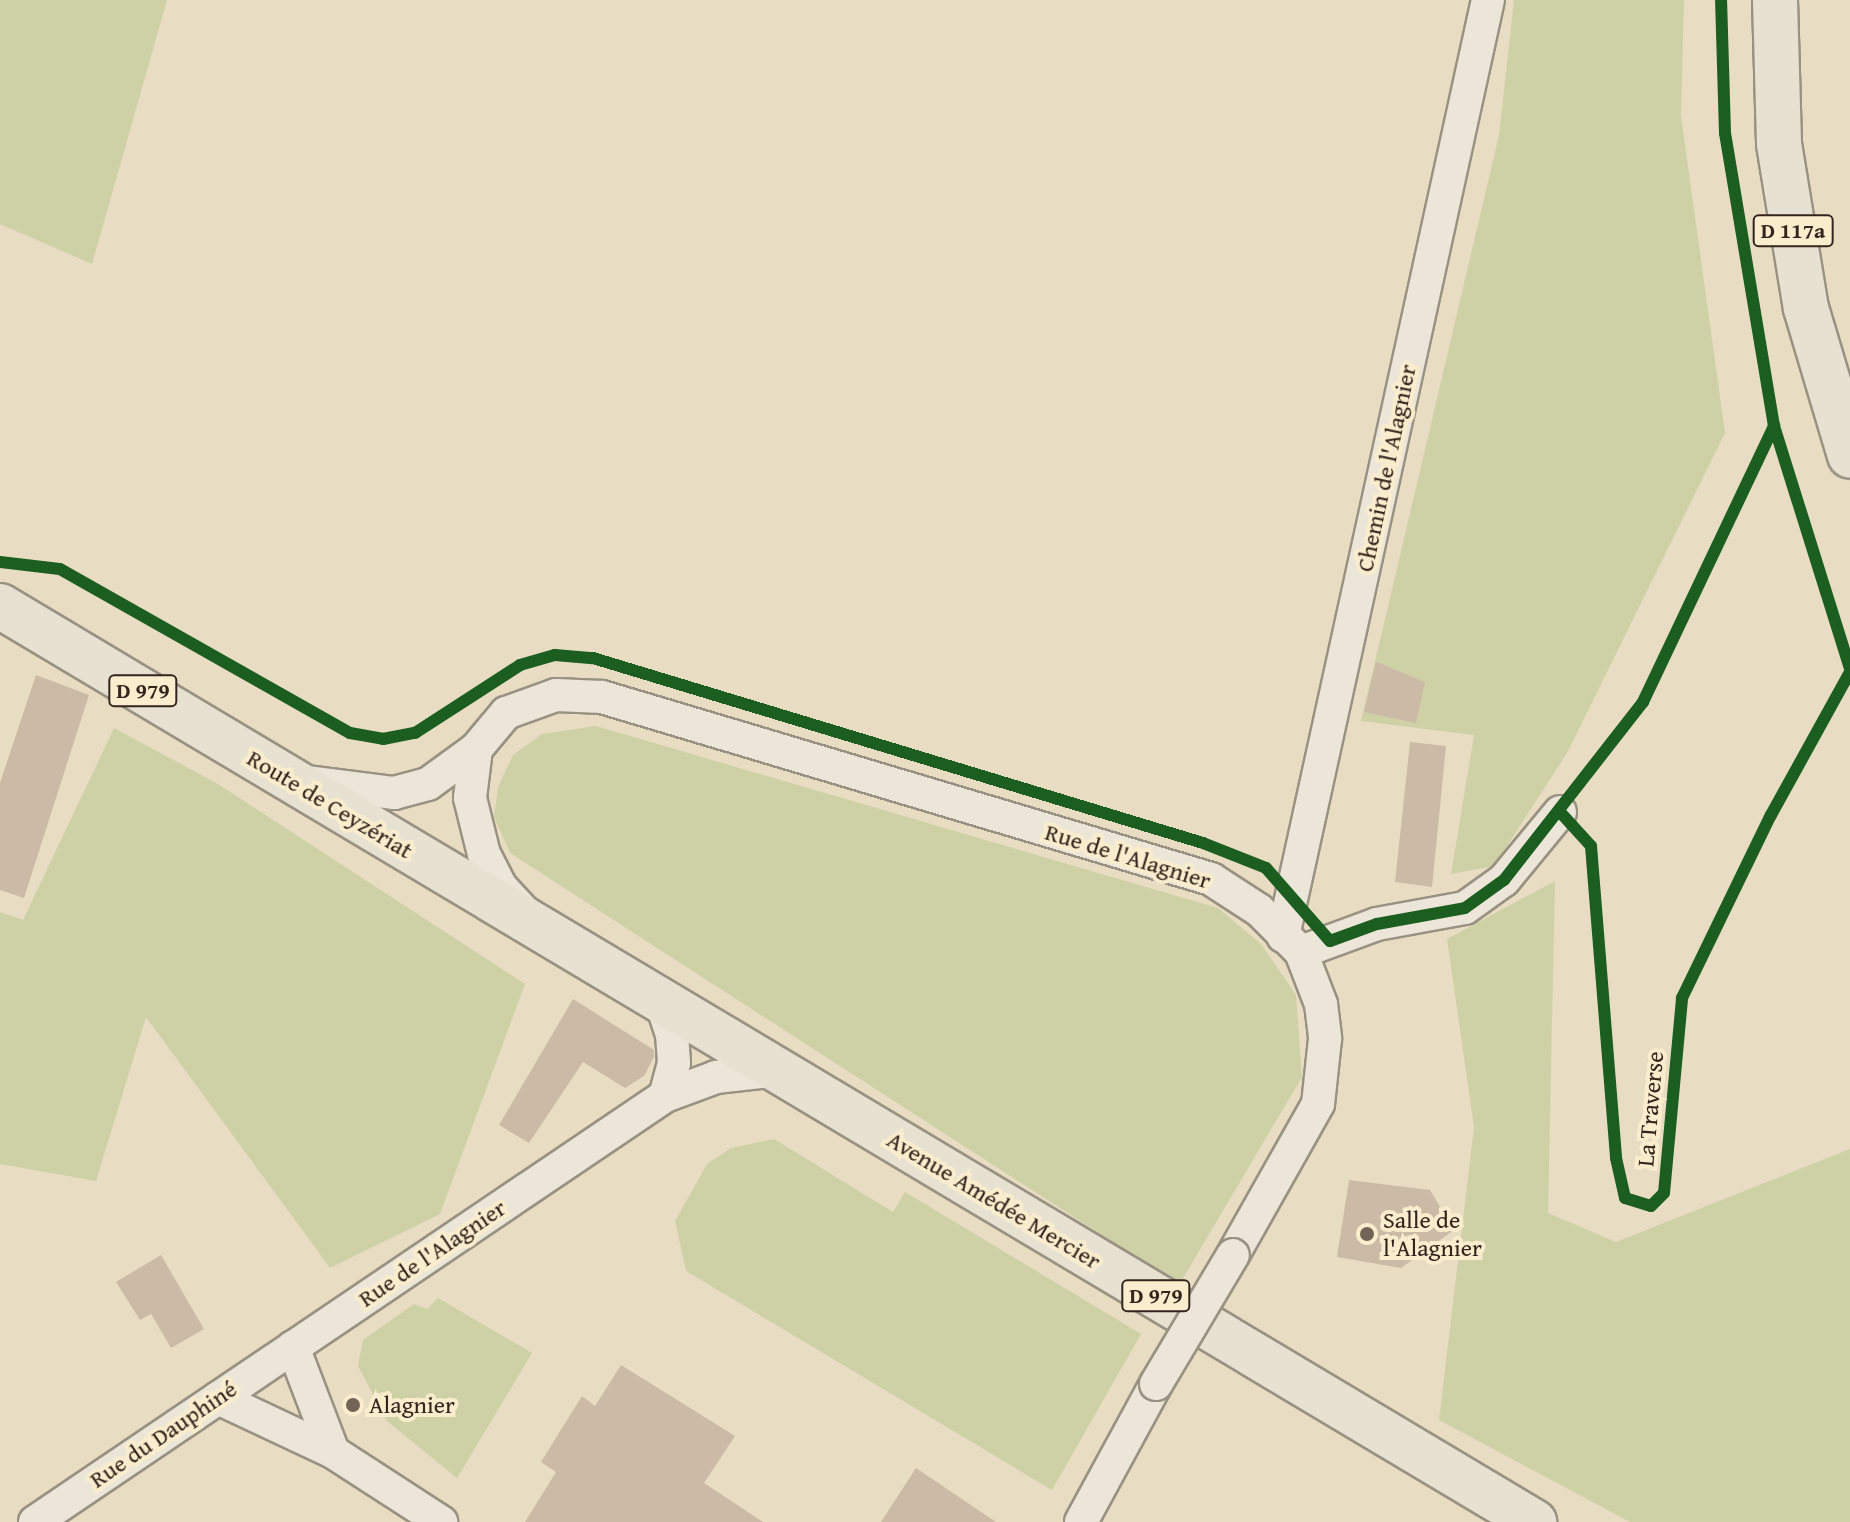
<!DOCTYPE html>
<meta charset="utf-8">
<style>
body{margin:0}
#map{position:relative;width:1850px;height:1522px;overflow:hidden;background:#e8ddc2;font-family:"Gentium Book Plus",serif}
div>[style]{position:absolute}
.green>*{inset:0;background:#ced0a6}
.building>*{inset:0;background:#cbbaa5}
.roads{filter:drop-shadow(2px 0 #999282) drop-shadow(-2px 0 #999282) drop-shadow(0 2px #999282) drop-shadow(0 -2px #999282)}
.minor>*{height:32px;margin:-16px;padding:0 16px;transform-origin:16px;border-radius:16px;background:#ebe6d8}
.primary>*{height:44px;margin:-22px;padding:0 22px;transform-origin:22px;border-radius:22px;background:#e7e1d2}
.bridges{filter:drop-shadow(2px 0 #999282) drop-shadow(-2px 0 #999282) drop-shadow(0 2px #999282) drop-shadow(0 -2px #999282)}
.minor-bridge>*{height:32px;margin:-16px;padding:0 16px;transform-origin:16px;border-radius:16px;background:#ebe6d8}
.cycleway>*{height:12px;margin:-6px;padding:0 6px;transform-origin:6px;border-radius:6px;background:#1b5e20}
.dots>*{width:22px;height:22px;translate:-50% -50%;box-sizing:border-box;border:4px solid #faedce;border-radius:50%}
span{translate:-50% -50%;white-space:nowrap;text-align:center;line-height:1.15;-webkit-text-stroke:8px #faedce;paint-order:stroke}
.shield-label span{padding:2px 6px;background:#faedce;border:2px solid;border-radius:6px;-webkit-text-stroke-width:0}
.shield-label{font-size:22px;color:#33251d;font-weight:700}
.street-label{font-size:24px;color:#33251d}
.poi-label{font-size:24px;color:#33251d}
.left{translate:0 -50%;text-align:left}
</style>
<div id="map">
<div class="green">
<div style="clip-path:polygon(0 0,167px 0,92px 264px,0 224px)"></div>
<div style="clip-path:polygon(1514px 0,1684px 0,1681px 116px,1725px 433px,1567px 753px,1494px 866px,1451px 874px,1474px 735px,1361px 721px,1499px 135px)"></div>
<div style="clip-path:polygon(596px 726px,1218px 908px,1261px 944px,1296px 995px,1302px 1077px,1179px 1285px,510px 853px,494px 817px,498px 787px,513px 755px,542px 734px)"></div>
<div style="clip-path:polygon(114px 728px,218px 784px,525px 984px,440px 1214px,330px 1268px,146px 1017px,96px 1181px,0 1164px,0 912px,23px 920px)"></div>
<div style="clip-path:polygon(1555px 881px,1548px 1213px,1616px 1242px,1850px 1149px,1850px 1522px,1630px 1522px,1439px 1420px,1474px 1127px,1447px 939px)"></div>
<div style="clip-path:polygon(774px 1139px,893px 1212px,905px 1192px,1141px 1334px,1052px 1490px,686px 1271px,675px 1221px,707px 1164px,731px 1148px)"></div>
<div style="clip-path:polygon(438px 1298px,532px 1353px,457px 1478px,387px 1421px,358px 1366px,363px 1340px,414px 1304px,427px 1309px)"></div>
</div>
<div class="building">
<div style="clip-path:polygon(1376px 662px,1425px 682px,1416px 723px,1364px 712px)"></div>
<div style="clip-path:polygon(36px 675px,89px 695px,24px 898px,0 890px,0 783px)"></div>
<div style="clip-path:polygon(1410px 742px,1446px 746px,1432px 887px,1395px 882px)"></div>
<div style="clip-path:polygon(573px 999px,654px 1050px,654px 1057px,644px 1076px,625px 1088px,583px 1062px,529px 1143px,499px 1125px)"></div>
<div style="clip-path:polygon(1349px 1180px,1430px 1190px,1454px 1230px,1401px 1268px,1337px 1257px)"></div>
<div style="clip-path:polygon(161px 1255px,204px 1329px,171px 1348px,151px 1314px,140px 1320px,116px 1282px)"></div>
<div style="clip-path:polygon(621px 1365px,735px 1436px,704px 1483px,763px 1522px,525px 1522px,556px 1472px,541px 1462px,582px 1396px,595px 1406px)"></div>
<div style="clip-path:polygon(916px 1468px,996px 1522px,881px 1522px)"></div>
</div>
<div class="roads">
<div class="minor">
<div style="left:476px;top:749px;width:49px;rotate:97deg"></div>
<div style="left:470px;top:798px;width:58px;rotate:76deg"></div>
<div style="left:484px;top:854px;width:36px;rotate:63deg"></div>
<div style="left:500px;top:886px;width:34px;rotate:47deg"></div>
<div style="left:308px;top:782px;width:87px;rotate:7.3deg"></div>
<div style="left:394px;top:793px;width:35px;rotate:-15deg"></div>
<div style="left:428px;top:784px;width:59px;rotate:-36.1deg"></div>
<div style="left:476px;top:749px;width:47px;rotate:-50.2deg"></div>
<div style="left:506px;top:713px;width:53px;rotate:-19.8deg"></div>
<div style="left:556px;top:695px;width:46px;rotate:2.5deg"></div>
<div style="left:602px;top:697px;width:636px;rotate:16.64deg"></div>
<div style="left:1211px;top:879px;width:57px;rotate:32.9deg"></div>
<div style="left:1259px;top:910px;width:59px;rotate:45deg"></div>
<div style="left:1301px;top:952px;width:56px;rotate:69deg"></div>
<div style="left:1321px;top:1004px;width:35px;rotate:83deg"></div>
<div style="left:1325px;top:1039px;width:65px;rotate:96.1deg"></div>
<div style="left:1318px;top:1104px;width:173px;rotate:119.4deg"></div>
<div style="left:1283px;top:936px;width:958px;rotate:-77.65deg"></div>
<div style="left:1301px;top:952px;width:81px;rotate:-20.2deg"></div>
<div style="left:1377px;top:924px;width:89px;rotate:-10.3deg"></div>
<div style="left:1465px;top:908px;width:48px;rotate:-35.7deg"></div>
<div style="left:1504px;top:880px;width:88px;rotate:-50.5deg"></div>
<div style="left:661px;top:1001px;width:35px;rotate:72deg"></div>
<div style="left:672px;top:1034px;width:29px;rotate:86deg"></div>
<div style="left:674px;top:1063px;width:34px;rotate:105deg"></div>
<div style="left:293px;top:1347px;width:112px;rotate:69.1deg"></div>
<div style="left:218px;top:1398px;width:127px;rotate:25.2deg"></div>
<div style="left:333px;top:1452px;width:129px;rotate:32.9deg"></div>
<div style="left:35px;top:1522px;width:761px;rotate:-34.07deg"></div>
<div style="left:665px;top:1096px;width:54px;rotate:-20.4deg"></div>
<div style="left:716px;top:1077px;width:62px;rotate:-6.4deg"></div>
<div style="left:1081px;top:1522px;width:157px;rotate:-61.5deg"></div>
</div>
<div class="primary">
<div style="left:1775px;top:0;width:144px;rotate:88.4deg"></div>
<div style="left:1779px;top:144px;width:166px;rotate:80.7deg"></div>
<div style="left:1806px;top:308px;width:154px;rotate:73.4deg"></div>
<div style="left:0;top:606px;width:1787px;rotate:30.84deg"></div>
</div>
</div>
<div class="bridges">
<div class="minor-bridge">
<div style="left:1156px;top:1384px;width:150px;rotate:-59.2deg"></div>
</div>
</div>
<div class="cycleway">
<div style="left:1774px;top:426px;width:254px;rotate:72.6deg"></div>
<div style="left:0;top:562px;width:60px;rotate:6.7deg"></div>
<div style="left:60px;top:569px;width:333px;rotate:29.5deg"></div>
<div style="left:350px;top:733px;width:34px;rotate:10deg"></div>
<div style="left:383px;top:739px;width:33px;rotate:-11deg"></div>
<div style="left:415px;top:733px;width:125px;rotate:-32.9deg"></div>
<div style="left:520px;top:665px;width:36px;rotate:-16deg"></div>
<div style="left:555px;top:655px;width:38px;rotate:5deg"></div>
<div style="left:593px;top:658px;width:637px;rotate:16.87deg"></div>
<div style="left:1203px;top:843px;width:68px;rotate:21.6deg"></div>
<div style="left:1266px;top:868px;width:97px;rotate:48.8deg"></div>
<div style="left:1330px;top:941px;width:50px;rotate:-19.9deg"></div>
<div style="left:1377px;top:924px;width:89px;rotate:-10.3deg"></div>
<div style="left:1465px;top:908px;width:48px;rotate:-35.7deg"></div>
<div style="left:1504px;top:880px;width:226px;rotate:-52deg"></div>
<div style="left:1643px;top:702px;width:306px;rotate:-64.6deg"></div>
<div style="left:1774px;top:426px;width:297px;rotate:-99.5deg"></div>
<div style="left:1725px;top:133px;width:133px;rotate:-91.7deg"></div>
<div style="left:1560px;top:812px;width:46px;rotate:47.6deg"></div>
<div style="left:1591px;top:846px;width:313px;rotate:85.4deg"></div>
<div style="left:1616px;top:1158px;width:41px;rotate:77.3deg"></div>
<div style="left:1625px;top:1198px;width:27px;rotate:17deg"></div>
<div style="left:1651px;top:1206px;width:18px;rotate:-45deg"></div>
<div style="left:1664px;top:1193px;width:196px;rotate:-84.7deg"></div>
<div style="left:1682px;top:998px;width:203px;rotate:-64.1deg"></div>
<div style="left:1771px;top:815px;width:163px;rotate:-61.1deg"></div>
</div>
<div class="dots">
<div style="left:1367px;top:1234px;background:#726557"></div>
<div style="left:353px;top:1405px;background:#726557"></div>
</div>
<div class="shield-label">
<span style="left:1793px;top:231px">D 117a</span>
<span style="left:143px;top:691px">D 979</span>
<span style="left:1156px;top:1296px">D 979</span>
</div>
<div class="street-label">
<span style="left:1386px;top:468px;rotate:-78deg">Chemin de l'Alagnier</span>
<span style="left:330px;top:804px;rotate:31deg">Route de Ceyzériat</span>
<span style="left:1128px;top:856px;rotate:17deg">Rue de l'Alagnier</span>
<span style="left:1650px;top:1109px;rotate:-85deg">La Traverse</span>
<span style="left:994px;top:1200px;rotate:31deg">Avenue Amédée Mercier</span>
<span style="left:432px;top:1253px;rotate:-34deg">Rue de l'Alagnier</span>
<span style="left:163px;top:1434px;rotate:-34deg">Rue du Dauphiné</span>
</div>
<div class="poi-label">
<span class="left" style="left:1383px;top:1234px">Salle de<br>l'Alagnier</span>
<span class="left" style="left:369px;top:1405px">Alagnier</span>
</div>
</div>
